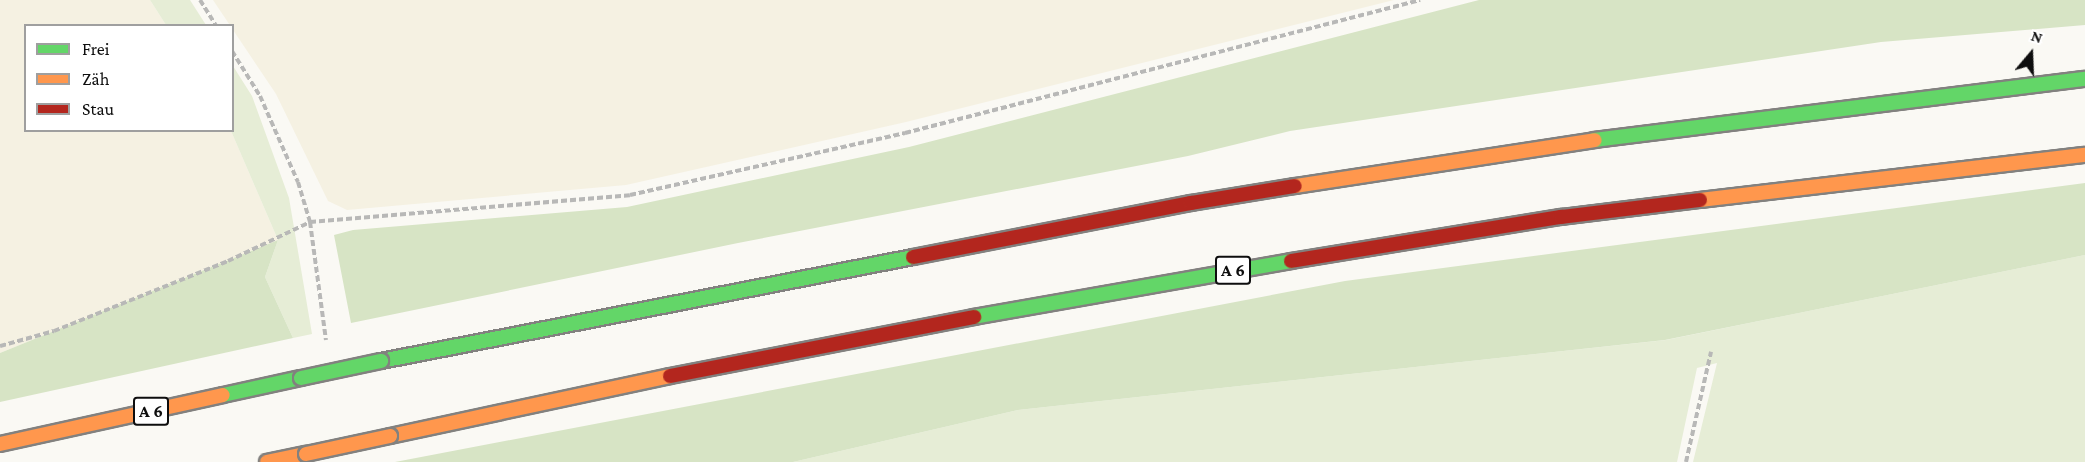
<!DOCTYPE html>
<meta charset="utf-8">
<style>
body{margin:0}
#map{position:relative;width:2085px;height:462px;overflow:hidden;background:#faf9f4;font-family:"Crimson Pro",serif}
div>[style]{position:absolute}
.farmland>*{inset:0;background:#f5f1e2}
.green>*{inset:0;background:#e6edd6}
.forest>*{inset:0;background:#d7e4c5}
.path>*{height:4px;margin-top:-2px;transform-origin:0;background:repeating-linear-gradient(90deg,#b8b8b7 0 6px,transparent 0 9px)}
.roads{filter:drop-shadow(2px 0 #82817f) drop-shadow(-2px 0 #82817f) drop-shadow(0 2px #82817f) drop-shadow(0 -2px #82817f)}
.fast>*{height:14px;margin:-7px;padding:0 7px;transform-origin:7px;border-radius:7px;background:#63d668}
.slow>*{height:14px;margin:-7px;padding:0 7px;transform-origin:7px;border-radius:7px;background:#ff974d}
.jam>*{height:14px;margin:-7px;padding:0 7px;transform-origin:7px;border-radius:7px;background:#b3261e}
.bridges{filter:drop-shadow(2px 0 #82817f) drop-shadow(-2px 0 #82817f) drop-shadow(0 2px #82817f) drop-shadow(0 -2px #82817f)}
.fast-bridge>*{height:14px;margin:-7px;padding:0 7px;transform-origin:7px;border-radius:7px;background:#63d668}
.slow-bridge>*{height:14px;margin:-7px;padding:0 7px;transform-origin:7px;border-radius:7px;background:#ff974d}
span{translate:-50% -50%;white-space:nowrap;text-align:center;line-height:1.15;-webkit-text-stroke:6px #fff;paint-order:stroke}
.shield-label span{padding:2px 4px;background:#fff;border:2px solid;border-radius:4px;-webkit-text-stroke-width:0}
.shield-label{font-size:18px;color:#0e0e0e;font-weight:700}
.legend{position:absolute;left:24px;top:24px;width:210px;height:108px;box-sizing:border-box;background:#fff;border:2px solid #9f9f9f;margin:0;padding:8px 10px;list-style:none;font-size:18px;color:#0e0e0e}
.legend li{display:flex;align-items:center;gap:12px;height:30px}
.legend b{width:30px;border:2px solid #9f9f9f}
.north{position:absolute;left:2001px;top:24px;width:60px;height:60px;-webkit-text-stroke:4px #fff;paint-order:stroke;rotate:19deg;font-size:16px;font-weight:700;line-height:24px;text-align:center;color:#0e0e0e}
.north::after{content:'';display:block;margin:auto;width:21px;height:27px;background:#0e0e0e;clip-path:polygon(50% 0,100% 100%,50% 72%,0 100%)}
</style>
<div id="map">
<div class="farmland">
<div style="clip-path:polygon(0 0,150px 0,166px 25px,26px 26px,26px 130px,231px 131px,278px 240px,0 353px)"></div>
<div style="clip-path:polygon(213px 0,1394px 0,906px 122px,626px 185px,347px 210px,328px 201px,276px 94px)"></div>
</div>
<div class="green">
<div style="clip-path:polygon(150px 0,190px 0,206px 25px,166px 25px)"></div>
<div style="clip-path:polygon(233px 66px,252px 96px,289px 198px,312px 334px,293px 338px,265px 277px,278px 240px,231px 131px)"></div>
<div style="clip-path:polygon(2085px 255px,2085px 462px,1693px 462px,1717px 363px,1697px 368px,1677px 462px,793px 462px,1018px 410px,1666px 340px)"></div>
</div>
<div class="forest">
<div style="clip-path:polygon(1479px 0,2085px 0,2085px 25px,1881px 42px,1290px 131px,1188px 156px,738px 243px,351px 323px,334px 235px,353px 230px,627px 207px,909px 147px)"></div>
<div style="clip-path:polygon(2085px 183px,2085px 255px,1665px 340px,1018px 410px,793px 462px,395px 462px,1345px 281px)"></div>
<div style="clip-path:polygon(278px 240px,265px 277px,293px 338px,0 402px,0 353px)"></div>
</div>
<div class="path">
<div style="left:200px;top:0;width:31px;rotate:58deg"></div>
<div style="left:232px;top:51px;width:53px;rotate:58.1deg"></div>
<div style="left:260px;top:96px;width:94px;rotate:66.2deg"></div>
<div style="left:298px;top:182px;width:42px;rotate:73.3deg"></div>
<div style="left:310px;top:222px;width:119px;rotate:82.3deg"></div>
<div style="left:0;top:346px;width:56px;rotate:-15.5deg"></div>
<div style="left:54px;top:331px;width:188px;rotate:-21.9deg"></div>
<div style="left:228px;top:261px;width:91px;rotate:-25.4deg"></div>
<div style="left:310px;top:222px;width:321px;rotate:-4.8deg"></div>
<div style="left:630px;top:195px;width:282px;rotate:-12.7deg"></div>
<div style="left:905px;top:133px;width:532px;rotate:-14.48deg"></div>
<div style="left:1686px;top:462px;width:113px;rotate:-77.2deg"></div>
</div>
<div class="roads">
<div class="fast">
<div style="left:1594px;top:140px;width:495px;rotate:-7.1deg"></div>
<div style="left:974px;top:317px;width:322px;rotate:-10deg"></div>
<div style="left:381px;top:361px;width:542px;rotate:-11.06deg"></div>
<div style="left:223px;top:395px;width:80px;rotate:-12.3deg"></div>
</div>
<div class="slow">
<div style="left:1295px;top:186px;width:303px;rotate:-8.7deg"></div>
<div style="left:1700px;top:200px;width:388px;rotate:-6.7deg"></div>
<div style="left:390px;top:436px;width:286px;rotate:-12.1deg"></div>
<div style="left:0;top:444px;width:228px;rotate:-12.4deg"></div>
<div style="left:267px;top:462px;width:40px;rotate:-12deg"></div>
</div>
<div class="jam">
<div style="left:913px;top:257px;width:283px;rotate:-11deg"></div>
<div style="left:1191px;top:203px;width:105px;rotate:-9.3deg"></div>
<div style="left:1291px;top:261px;width:274px;rotate:-9.3deg"></div>
<div style="left:1561px;top:217px;width:140px;rotate:-7deg"></div>
<div style="left:670px;top:376px;width:310px;rotate:-11deg"></div>
</div>
</div>
<div class="bridges">
<div class="fast-bridge">
<div style="left:301px;top:378px;width:82px;rotate:-12deg"></div>
</div>
<div class="slow-bridge">
<div style="left:306px;top:454px;width:86px;rotate:-12.1deg"></div>
</div>
</div>
<div class="shield-label">
<span style="left:1233px;top:270px">A 6</span>
<span style="left:151px;top:411px">A 6</span>
</div>
<ul class="legend">
<li><b style="height:8px;background:#63d668"></b>Frei</li>
<li><b style="height:8px;background:#ff974d"></b>Zäh</li>
<li><b style="height:8px;background:#b3261e"></b>Stau</li>
</ul>
<div class="north">N</div>
</div>
